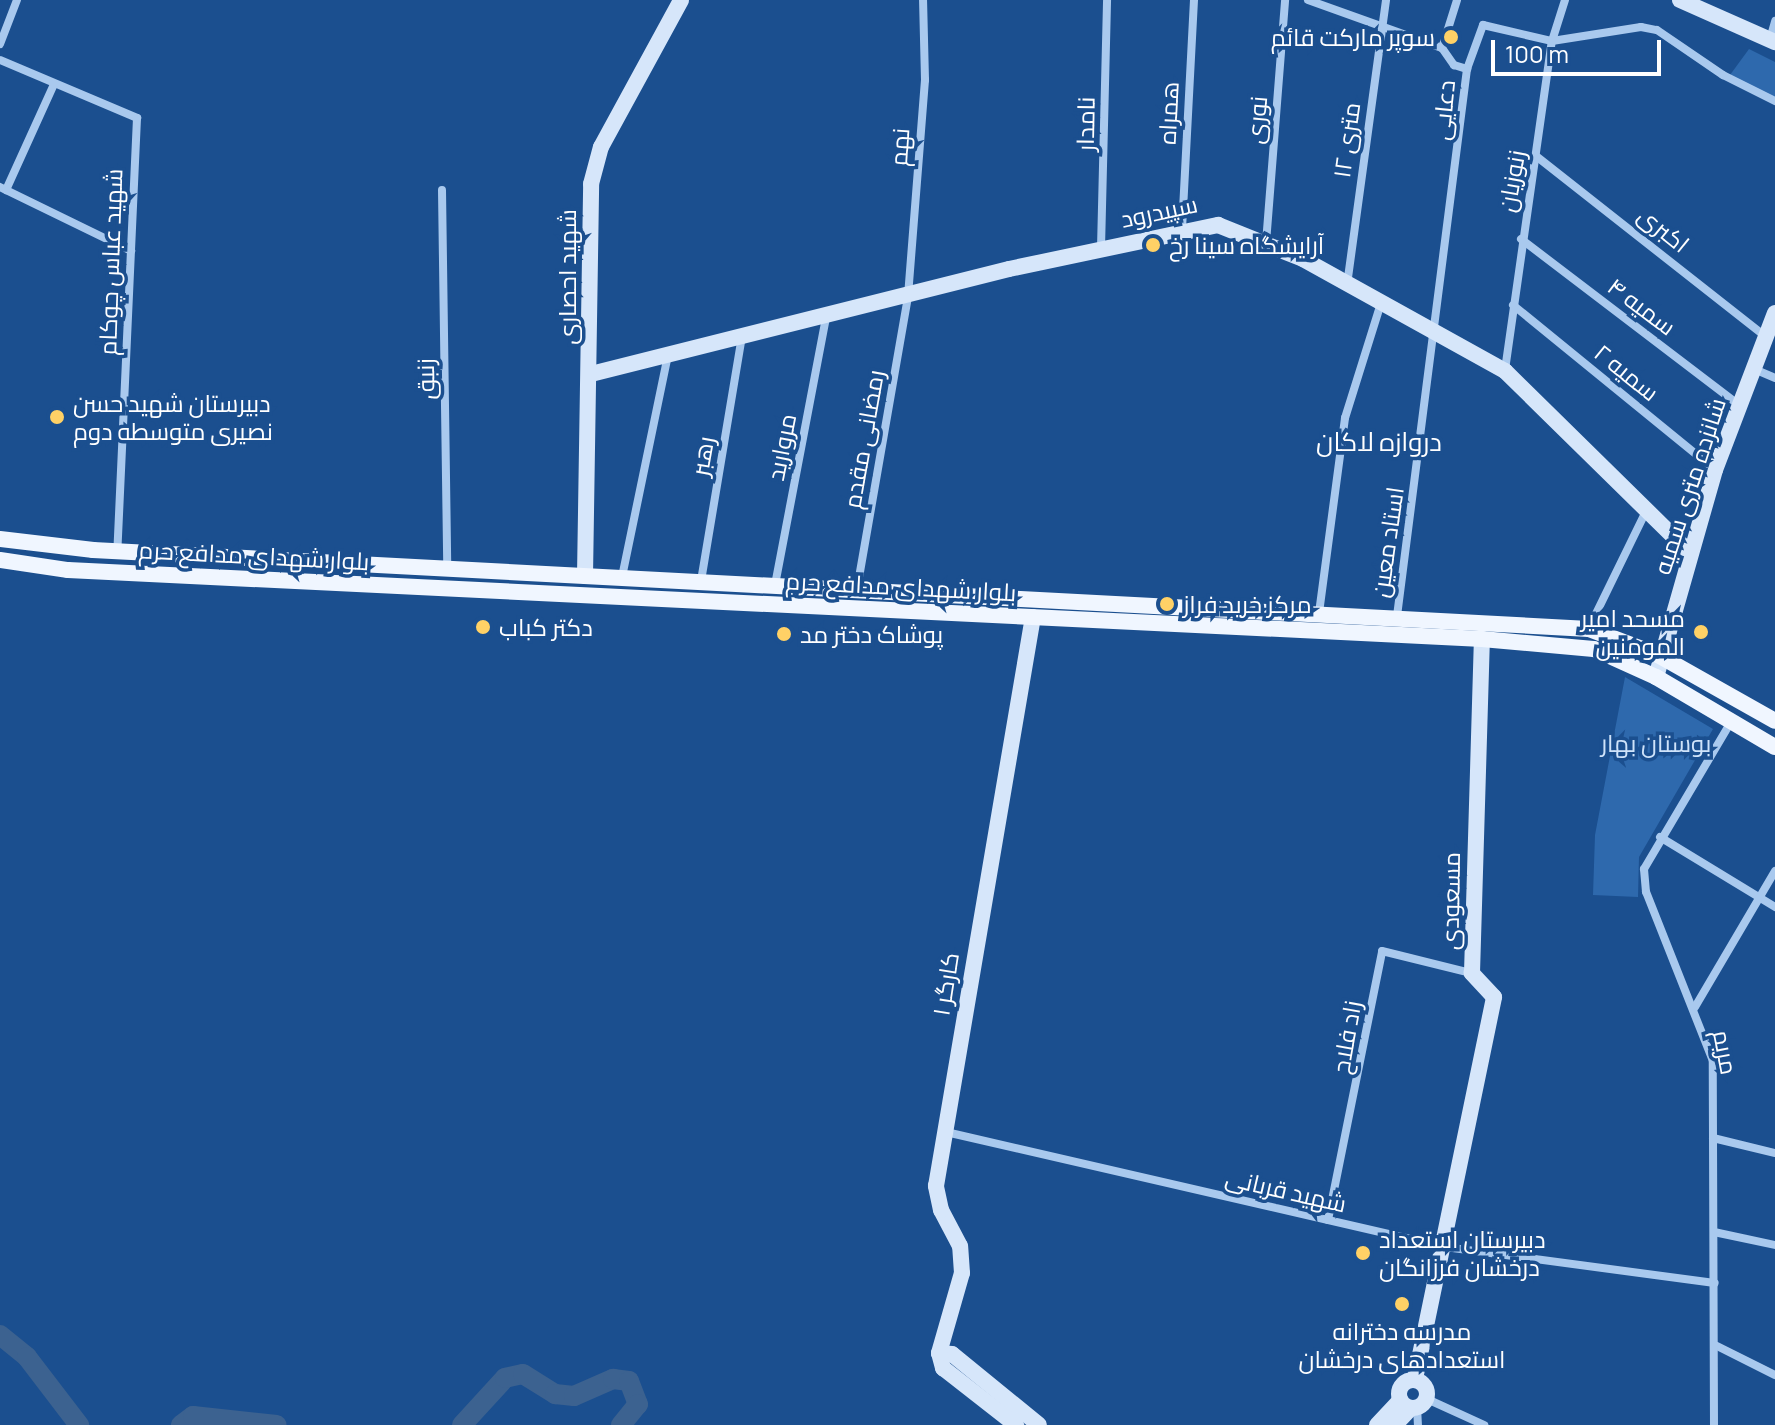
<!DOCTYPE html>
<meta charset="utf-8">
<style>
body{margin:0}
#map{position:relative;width:1775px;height:1425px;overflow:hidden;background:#1b4f8f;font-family:Manrope,Cairo,sans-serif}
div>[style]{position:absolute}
.green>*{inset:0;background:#2e69ad}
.river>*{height:20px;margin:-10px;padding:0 10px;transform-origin:10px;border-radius:10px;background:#3c6290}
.street>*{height:8px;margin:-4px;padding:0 4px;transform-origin:4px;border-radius:4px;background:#a9c9ee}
.secondary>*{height:16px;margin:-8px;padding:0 8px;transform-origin:8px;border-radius:8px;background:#d6e6fa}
.secondary>.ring{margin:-8px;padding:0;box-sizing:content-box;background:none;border:16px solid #d6e6fa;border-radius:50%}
.primary>*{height:16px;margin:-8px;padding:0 8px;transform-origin:8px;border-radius:8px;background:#f0f6ff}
.dots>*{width:22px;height:22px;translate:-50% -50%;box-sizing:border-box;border:4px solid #1b4f8f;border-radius:50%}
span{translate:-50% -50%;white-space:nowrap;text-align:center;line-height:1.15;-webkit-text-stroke:7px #1b4f8f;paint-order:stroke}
.poi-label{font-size:24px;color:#fff}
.right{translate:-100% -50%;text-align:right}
.left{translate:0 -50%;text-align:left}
.street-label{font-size:24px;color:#fff}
.park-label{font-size:24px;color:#cfe3fa}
.neighbourhood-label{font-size:26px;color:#fff}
.scale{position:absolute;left:1491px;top:40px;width:170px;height:36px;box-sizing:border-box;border:4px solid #fff;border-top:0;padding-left:10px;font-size:24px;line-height:28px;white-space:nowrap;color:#fff;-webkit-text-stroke:6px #1b4f8f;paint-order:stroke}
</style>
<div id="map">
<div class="green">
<div style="clip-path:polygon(1749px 49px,1775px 62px,1775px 104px,1730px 75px)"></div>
<div style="clip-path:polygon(1625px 677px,1713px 729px,1639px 857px,1638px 897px,1593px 895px,1595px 835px)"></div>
</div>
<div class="river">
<div style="left:0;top:1335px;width:35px;rotate:39deg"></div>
<div style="left:27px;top:1357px;width:86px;rotate:52.6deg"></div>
<div style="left:181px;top:1425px;width:15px;rotate:-37deg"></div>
<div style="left:193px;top:1416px;width:84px;rotate:6.1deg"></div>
<div style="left:462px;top:1425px;width:64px;rotate:-47.5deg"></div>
<div style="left:505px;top:1378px;width:18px;rotate:-13deg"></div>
<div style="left:523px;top:1374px;width:38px;rotate:32deg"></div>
<div style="left:555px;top:1394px;width:19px;rotate:6deg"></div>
<div style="left:574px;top:1396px;width:43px;rotate:-23.6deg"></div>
<div style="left:613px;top:1379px;width:16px;rotate:7deg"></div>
<div style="left:629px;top:1381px;width:25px;rotate:69deg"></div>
<div style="left:638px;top:1404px;width:27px;rotate:129deg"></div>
</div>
<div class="street">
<div style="left:1308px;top:0;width:142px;rotate:19.7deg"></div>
<div style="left:1442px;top:48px;width:21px;rotate:55deg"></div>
<div style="left:1454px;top:65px;width:14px;rotate:17deg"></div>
<div style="left:1467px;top:69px;width:551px;rotate:97.29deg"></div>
<div style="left:1770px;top:39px;width:19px;rotate:-74deg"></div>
<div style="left:0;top:44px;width:47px;rotate:-68.9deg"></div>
<div style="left:1442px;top:48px;width:50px;rotate:-72.6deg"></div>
<div style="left:0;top:60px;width:149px;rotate:22.9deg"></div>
<div style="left:137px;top:118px;width:433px;rotate:92.6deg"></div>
<div style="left:1467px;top:69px;width:47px;rotate:-70deg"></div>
<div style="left:1483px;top:25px;width:71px;rotate:13.1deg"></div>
<div style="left:1552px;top:41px;width:90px;rotate:-8.9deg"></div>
<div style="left:1641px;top:27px;width:16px;rotate:11deg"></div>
<div style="left:1657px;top:30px;width:80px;rotate:34.3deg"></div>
<div style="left:1723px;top:75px;width:58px;rotate:26.6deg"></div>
<div style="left:1536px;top:156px;width:291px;rotate:38.2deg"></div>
<div style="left:0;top:187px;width:146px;rotate:26deg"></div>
<div style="left:6px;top:190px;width:116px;rotate:-65.6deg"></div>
<div style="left:442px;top:190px;width:378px;rotate:89.2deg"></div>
<div style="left:1182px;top:229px;width:229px;rotate:-87deg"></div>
<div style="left:1521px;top:239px;width:274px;rotate:37.3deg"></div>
<div style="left:1266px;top:243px;width:244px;rotate:-85.5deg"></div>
<div style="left:1101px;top:248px;width:248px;rotate:-88.6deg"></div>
<div style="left:1347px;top:285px;width:288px;rotate:-82.2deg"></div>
<div style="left:1513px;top:305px;width:261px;rotate:39.2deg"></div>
<div style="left:1754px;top:369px;width:23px;rotate:23deg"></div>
<div style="left:1505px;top:370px;width:332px;rotate:-81.9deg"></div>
<div style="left:1552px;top:41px;width:43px;rotate:-72.4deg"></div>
<div style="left:622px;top:577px;width:227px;rotate:-78.3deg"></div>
<div style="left:701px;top:581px;width:247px;rotate:-80.5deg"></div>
<div style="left:775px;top:585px;width:273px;rotate:-79.2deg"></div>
<div style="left:857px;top:589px;width:297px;rotate:-80.1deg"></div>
<div style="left:908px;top:296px;width:217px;rotate:-85.5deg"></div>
<div style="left:925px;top:80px;width:80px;rotate:-91.4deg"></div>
<div style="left:1319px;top:613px;width:197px;rotate:-82.4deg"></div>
<div style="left:1345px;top:418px;width:121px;rotate:-72.6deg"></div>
<div style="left:1589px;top:628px;width:130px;rotate:-64deg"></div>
<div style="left:1660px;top:837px;width:135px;rotate:31.3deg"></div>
<div style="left:1695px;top:1007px;width:158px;rotate:-59.5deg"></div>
<div style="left:946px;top:1132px;width:512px;rotate:12.98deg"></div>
<div style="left:1445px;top:1247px;width:272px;rotate:7.6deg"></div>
<div style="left:1713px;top:1138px;width:64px;rotate:13.6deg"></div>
<div style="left:1328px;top:1220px;width:274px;rotate:-78.6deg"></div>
<div style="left:1382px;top:951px;width:92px;rotate:13.9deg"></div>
<div style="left:1714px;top:1232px;width:62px;rotate:12deg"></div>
<div style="left:1717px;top:1346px;width:65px;rotate:26.6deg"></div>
<div style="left:1427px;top:1399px;width:63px;rotate:24.5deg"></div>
<div style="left:1417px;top:1407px;width:18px;rotate:87deg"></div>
<div style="left:1714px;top:1425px;width:364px;rotate:-90.2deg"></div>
<div style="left:1713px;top:1061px;width:182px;rotate:-111.6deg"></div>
<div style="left:1646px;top:892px;width:23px;rotate:-95deg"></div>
<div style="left:1644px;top:869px;width:171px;rotate:-59.4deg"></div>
</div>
<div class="secondary">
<div style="left:1680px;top:0;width:104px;rotate:23.9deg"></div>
<div style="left:591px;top:374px;width:431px;rotate:-14.1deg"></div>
<div style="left:1009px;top:269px;width:214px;rotate:-11.9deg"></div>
<div style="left:1218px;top:225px;width:92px;rotate:21.8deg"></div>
<div style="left:1303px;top:259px;width:231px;rotate:29deg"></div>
<div style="left:1505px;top:371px;width:258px;rotate:44.5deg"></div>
<div style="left:585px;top:576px;width:392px;rotate:-89.1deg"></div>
<div style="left:591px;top:184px;width:38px;rotate:-75deg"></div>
<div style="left:601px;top:147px;width:167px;rotate:-61.4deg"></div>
<div style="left:1656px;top:677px;width:215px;rotate:-74.1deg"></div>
<div style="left:1715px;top:470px;width:168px;rotate:-69.1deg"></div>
<div style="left:939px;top:1353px;width:83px;rotate:-74deg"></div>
<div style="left:962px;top:1273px;width:27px;rotate:-94deg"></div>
<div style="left:960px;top:1246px;width:41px;rotate:-117.8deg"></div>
<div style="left:941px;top:1210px;width:25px;rotate:-102deg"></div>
<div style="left:936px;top:1186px;width:577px;rotate:-80.33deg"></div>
<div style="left:939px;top:1353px;width:13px;rotate:4deg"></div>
<div style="left:952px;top:1354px;width:112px;rotate:39.2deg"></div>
<div style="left:939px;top:1353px;width:16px;rotate:75deg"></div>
<div style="left:943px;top:1368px;width:93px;rotate:38deg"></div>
<div style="left:1415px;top:1379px;width:390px;rotate:-78.3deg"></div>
<div style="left:1494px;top:997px;width:33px;rotate:-133deg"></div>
<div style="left:1472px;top:973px;width:334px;rotate:-88.3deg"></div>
<div class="ring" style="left:1399px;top:1380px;width:12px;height:12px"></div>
<div style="left:1377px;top:1425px;width:34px;rotate:-47deg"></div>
<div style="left:1395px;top:1425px;width:23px;rotate:-47deg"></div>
</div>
<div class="primary">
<div style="left:0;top:539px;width:94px;rotate:6.7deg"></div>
<div style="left:93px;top:550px;width:1498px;rotate:3.02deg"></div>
<div style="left:1589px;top:629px;width:74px;rotate:20.6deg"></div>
<div style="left:1658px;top:655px;width:134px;rotate:29.4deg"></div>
<div style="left:0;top:560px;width:69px;rotate:8.4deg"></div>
<div style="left:68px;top:570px;width:1416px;rotate:2.79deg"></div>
<div style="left:1482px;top:639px;width:112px;rotate:5.1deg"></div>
<div style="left:1594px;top:649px;width:68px;rotate:24.3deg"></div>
<div style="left:1656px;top:677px;width:138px;rotate:30.5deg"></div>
</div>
<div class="dots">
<div style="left:1451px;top:37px;background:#ffd166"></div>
<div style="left:1153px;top:245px;background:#ffd166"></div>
<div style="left:57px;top:417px;background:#ffd166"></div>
<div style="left:1167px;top:604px;background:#ffd166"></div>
<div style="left:483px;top:627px;background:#ffd166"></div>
<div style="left:1701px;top:632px;background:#ffd166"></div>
<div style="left:784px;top:634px;background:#ffd166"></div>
<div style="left:1363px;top:1253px;background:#ffd166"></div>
<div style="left:1402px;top:1304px;background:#ffd166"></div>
</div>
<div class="poi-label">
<span class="right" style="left:1435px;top:37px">سوپر مارکت قائم</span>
<span class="left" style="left:1169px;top:245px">آرایشگاه سینا رخ</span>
<span class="left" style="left:73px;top:417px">دبیرستان شهید حسن<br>نصیری متوسطه دوم</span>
<span class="left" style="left:1183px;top:604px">مرکز خرید فراز</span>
<span class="right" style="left:1685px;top:632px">مسحد امیر<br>المومنین</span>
<span class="left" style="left:499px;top:627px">دکتر کباب</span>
<span class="left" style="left:800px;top:634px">پوشاک دختر مد</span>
<span class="left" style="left:1379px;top:1253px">دبیرستان استعداد<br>درخشان فرزانگان</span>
<span style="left:1402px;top:1345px">مدرسه دخترانه<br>استعدادهای درخشان</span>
</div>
<div class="street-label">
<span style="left:1443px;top:110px;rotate:-84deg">دعایی</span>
<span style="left:1168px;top:113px;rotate:-87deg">همراه</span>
<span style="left:1256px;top:120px;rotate:-85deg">نوری</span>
<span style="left:1085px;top:124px;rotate:-89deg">نامدار</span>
<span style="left:1346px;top:140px;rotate:-82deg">۱۲ متری</span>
<span style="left:899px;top:147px;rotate:-86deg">نهم</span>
<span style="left:1511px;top:181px;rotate:-80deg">زنوزیان</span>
<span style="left:1159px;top:211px;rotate:-12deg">سپیدرود</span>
<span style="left:1664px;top:229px;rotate:39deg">اکبری</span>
<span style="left:110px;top:262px;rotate:-88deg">شهید عباس چوکام</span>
<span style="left:567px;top:277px;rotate:-90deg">شهید احصاری</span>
<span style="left:1642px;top:306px;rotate:37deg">سمیه ۴</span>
<span style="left:1627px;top:372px;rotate:39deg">سمیه ۲</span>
<span style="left:425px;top:379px;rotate:-91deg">زنبق</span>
<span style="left:863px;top:439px;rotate:-80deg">رمضانی مقدم</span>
<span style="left:781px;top:447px;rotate:-79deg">مروارید</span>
<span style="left:702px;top:456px;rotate:-80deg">رهبر</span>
<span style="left:1689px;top:486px;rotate:-72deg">شانزده متری سمیه</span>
<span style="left:1387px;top:542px;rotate:-82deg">استاد معین</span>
<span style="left:254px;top:555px;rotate:3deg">بلوار شهدای مدافع حرم</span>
<span style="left:901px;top:586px;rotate:3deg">بلوار شهدای مدافع حرم</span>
<span style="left:1450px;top:901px;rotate:-89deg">مسعودی</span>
<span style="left:945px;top:984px;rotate:-81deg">کارگر ۱</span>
<span style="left:1346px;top:1037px;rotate:-80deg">زاد فلاح</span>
<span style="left:1726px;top:1052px;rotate:79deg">مریم</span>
<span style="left:1286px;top:1190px;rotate:13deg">شهید قربانی</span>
</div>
<div class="park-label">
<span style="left:1656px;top:743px">بوستان بهار</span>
</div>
<div class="neighbourhood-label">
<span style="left:1379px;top:442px">دروازه لاکان</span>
</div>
<div class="scale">100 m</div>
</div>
